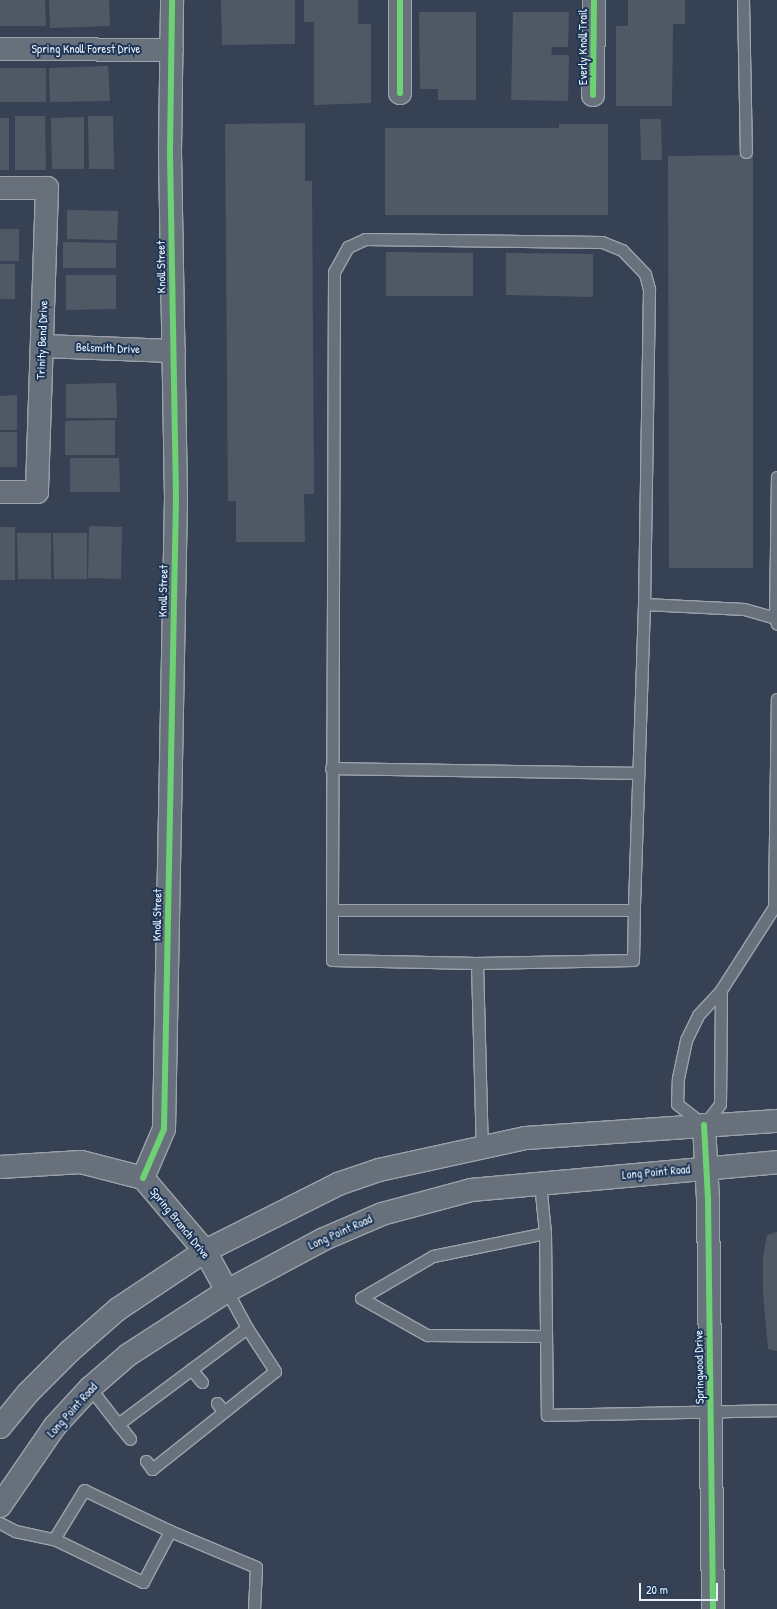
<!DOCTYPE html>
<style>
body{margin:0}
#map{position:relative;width:777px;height:1609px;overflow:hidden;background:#364254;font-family:"Patrick Hand",sans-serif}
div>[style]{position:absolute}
.building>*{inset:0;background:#4f5966}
.roads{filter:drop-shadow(1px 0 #9ba2ab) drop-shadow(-1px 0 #9ba2ab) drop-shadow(0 1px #9ba2ab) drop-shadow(0 -1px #9ba2ab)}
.service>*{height:11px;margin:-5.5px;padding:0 5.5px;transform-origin:5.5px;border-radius:5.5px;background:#68717b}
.minor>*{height:22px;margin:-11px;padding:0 11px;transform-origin:11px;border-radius:11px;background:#68717b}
.tertiary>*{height:22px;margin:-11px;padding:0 11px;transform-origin:11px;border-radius:11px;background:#68717b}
.secondary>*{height:22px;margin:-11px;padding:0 11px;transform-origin:11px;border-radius:11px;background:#68717b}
.cycleway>*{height:6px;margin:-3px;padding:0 3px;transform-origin:3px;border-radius:3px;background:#6cd273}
span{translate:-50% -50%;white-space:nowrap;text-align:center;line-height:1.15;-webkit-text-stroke:4px #1d3557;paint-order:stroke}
.street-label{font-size:12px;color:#e8f1f8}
.scale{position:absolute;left:639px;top:1583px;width:79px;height:18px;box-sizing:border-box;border:2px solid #e8f1f8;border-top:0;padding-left:5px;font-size:12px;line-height:14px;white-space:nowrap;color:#e8f1f8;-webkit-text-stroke:3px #1d3557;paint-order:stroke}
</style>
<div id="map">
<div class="building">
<div style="clip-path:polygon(0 0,45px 0,46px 26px,0 26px)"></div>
<div style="clip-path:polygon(49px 0,109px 0,110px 26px,50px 28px)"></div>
<div style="clip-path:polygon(221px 0,295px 0,295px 44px,222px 45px)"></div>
<div style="clip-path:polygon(304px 0,358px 0,358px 24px,371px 24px,371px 103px,314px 105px,314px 22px,304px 22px)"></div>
<div style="clip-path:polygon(628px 0,685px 0,685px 24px,673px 24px,672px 106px,616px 106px,616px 26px,628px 26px)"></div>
<div style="clip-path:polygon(419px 12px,476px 12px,476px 100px,438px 100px,438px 89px,420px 89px)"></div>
<div style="clip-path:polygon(513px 12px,569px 12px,568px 47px,552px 47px,551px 55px,569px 55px,568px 101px,511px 100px)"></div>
<div style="clip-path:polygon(108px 66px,110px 101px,50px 102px,49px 68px)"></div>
<div style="clip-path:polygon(0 68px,46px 68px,46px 102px,0 102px)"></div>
<div style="clip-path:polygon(15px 116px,45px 116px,46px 170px,15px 170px)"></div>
<div style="clip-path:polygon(88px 116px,113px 116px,114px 169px,89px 169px)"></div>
<div style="clip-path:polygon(84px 117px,84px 169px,52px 169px,51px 118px)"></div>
<div style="clip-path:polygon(0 118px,9px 118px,9px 170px,0 170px)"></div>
<div style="clip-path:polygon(640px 119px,661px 119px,662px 160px,641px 160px)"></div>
<div style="clip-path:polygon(305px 123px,305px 181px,312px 181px,314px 494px,304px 494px,305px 542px,236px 542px,236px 501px,228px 501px,225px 124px)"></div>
<div style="clip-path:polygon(559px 124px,608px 124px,608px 215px,385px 215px,385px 128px,559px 128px)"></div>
<div style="clip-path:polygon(753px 155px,753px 568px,669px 568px,668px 156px)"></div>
<div style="clip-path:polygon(67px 210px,118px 211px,117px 240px,67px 239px)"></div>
<div style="clip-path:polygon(0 229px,19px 229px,19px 261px,0 261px)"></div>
<div style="clip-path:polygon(63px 242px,116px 243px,116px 268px,63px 268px)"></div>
<div style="clip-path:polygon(386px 252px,473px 253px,473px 296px,386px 296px)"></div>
<div style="clip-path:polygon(506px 253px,593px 254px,593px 297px,506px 295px)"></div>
<div style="clip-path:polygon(0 264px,15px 264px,15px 299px,0 299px)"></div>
<div style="clip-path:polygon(66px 275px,116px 275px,116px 309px,66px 310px)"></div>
<div style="clip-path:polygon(116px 383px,117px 418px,66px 418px,66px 384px)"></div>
<div style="clip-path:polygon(17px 395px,17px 430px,0 430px,0 396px)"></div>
<div style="clip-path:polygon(115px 420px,115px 455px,65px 455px,65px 421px)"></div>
<div style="clip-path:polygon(0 432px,17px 432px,17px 467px,0 467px)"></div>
<div style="clip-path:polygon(70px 458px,119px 458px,120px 492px,70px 492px)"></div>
<div style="clip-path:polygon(89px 526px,122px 527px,121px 579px,88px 578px)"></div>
<div style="clip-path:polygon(0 527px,15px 527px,15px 580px,0 580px)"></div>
<div style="clip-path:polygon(17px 533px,51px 533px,51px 579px,18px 579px)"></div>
<div style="clip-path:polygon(53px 533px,87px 533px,87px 579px,54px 579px)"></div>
<div style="clip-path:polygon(777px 1232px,777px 1351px,768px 1349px,763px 1293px,763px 1257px,767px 1235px)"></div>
</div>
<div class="roads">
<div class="service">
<div style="left:743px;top:0;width:152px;rotate:88.9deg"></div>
<div style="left:365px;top:239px;width:237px;rotate:0.7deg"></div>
<div style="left:602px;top:242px;width:22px;rotate:22deg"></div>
<div style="left:622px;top:250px;width:33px;rotate:46deg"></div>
<div style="left:645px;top:274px;width:16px;rotate:75deg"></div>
<div style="left:649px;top:289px;width:315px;rotate:90.9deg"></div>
<div style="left:644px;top:604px;width:306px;rotate:91.9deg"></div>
<div style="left:634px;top:910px;width:302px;rotate:180deg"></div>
<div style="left:332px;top:910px;width:638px;rotate:-89.82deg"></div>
<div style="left:334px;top:272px;width:29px;rotate:-61deg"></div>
<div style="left:348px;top:247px;width:19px;rotate:-25deg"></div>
<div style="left:644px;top:604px;width:100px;rotate:2.9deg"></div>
<div style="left:744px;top:609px;width:32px;rotate:16deg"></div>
<div style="left:775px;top:618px;width:6px;rotate:72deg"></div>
<div style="left:775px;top:618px;width:141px;rotate:-89.2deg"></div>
<div style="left:331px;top:768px;width:306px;rotate:0.9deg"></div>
<div style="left:332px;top:910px;width:50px;rotate:90deg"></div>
<div style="left:332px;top:960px;width:145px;rotate:1.2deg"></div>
<div style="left:477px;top:963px;width:156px;rotate:-1.1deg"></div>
<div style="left:633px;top:960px;width:50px;rotate:-88.9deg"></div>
<div style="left:477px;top:963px;width:186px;rotate:88.5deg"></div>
<div style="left:721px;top:990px;width:114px;rotate:90.5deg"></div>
<div style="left:720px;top:1104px;width:26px;rotate:127deg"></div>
<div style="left:704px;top:1125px;width:34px;rotate:-142deg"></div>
<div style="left:677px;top:1104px;width:26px;rotate:-88deg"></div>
<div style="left:678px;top:1078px;width:39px;rotate:-78deg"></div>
<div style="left:686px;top:1040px;width:28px;rotate:-64deg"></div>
<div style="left:698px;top:1015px;width:34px;rotate:-47deg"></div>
<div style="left:721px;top:990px;width:98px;rotate:-57.4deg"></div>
<div style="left:774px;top:907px;width:208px;rotate:-89.2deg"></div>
<div style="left:545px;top:1233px;width:182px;rotate:89.4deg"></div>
<div style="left:547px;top:1415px;width:230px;rotate:-1.2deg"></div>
<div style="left:361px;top:1298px;width:83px;rotate:-30.3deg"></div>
<div style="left:433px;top:1256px;width:114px;rotate:-11.6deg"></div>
<div style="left:545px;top:1233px;width:50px;rotate:-95.7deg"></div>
<div style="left:361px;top:1298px;width:76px;rotate:29.3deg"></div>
<div style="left:427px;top:1335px;width:119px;rotate:0.5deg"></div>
<div style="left:191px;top:1369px;width:17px;rotate:50deg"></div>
<div style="left:90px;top:1388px;width:46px;rotate:52.1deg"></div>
<div style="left:118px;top:1424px;width:161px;rotate:-36.7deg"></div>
<div style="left:247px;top:1328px;width:42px;rotate:-118.4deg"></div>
<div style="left:217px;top:1403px;width:11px;rotate:52deg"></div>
<div style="left:118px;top:1424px;width:19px;rotate:51deg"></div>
<div style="left:146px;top:1461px;width:10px;rotate:53deg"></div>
<div style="left:152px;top:1469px;width:157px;rotate:-38.5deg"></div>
<div style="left:275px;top:1371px;width:51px;rotate:-123.1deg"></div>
<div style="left:0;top:1523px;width:17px;rotate:28deg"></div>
<div style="left:15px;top:1531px;width:40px;rotate:12deg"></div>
<div style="left:54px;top:1539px;width:99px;rotate:25.8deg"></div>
<div style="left:143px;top:1582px;width:58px;rotate:-62.1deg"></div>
<div style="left:170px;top:1531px;width:95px;rotate:-154.5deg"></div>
<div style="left:84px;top:1490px;width:57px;rotate:121.5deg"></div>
<div style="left:170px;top:1531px;width:93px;rotate:22.7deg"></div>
<div style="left:256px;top:1567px;width:42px;rotate:92.7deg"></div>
</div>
<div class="minor">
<div style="left:400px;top:0;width:93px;rotate:90deg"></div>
<div style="left:0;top:49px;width:172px;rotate:0.3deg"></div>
<div style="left:593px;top:95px;width:95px;rotate:-89.4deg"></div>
<div style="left:0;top:188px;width:47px"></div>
<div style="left:47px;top:188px;width:304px;rotate:91.9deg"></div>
<div style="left:37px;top:492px;width:37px;rotate:180deg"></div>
<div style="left:42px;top:346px;width:132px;rotate:2.2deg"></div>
<div style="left:704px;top:1125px;width:75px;rotate:86.9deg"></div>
<div style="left:708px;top:1200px;width:409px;rotate:89.3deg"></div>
<div style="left:143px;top:1178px;width:53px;rotate:-66.8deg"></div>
<div style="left:164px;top:1129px;width:632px;rotate:-88.91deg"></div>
<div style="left:176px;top:497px;width:347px;rotate:-91deg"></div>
<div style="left:170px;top:150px;width:150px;rotate:-89.2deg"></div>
</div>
<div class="tertiary">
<div style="left:0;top:1167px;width:81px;rotate:-3.5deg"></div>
<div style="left:81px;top:1162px;width:64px;rotate:14.5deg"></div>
<div style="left:143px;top:1178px;width:96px;rotate:49.7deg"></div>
<div style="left:205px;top:1251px;width:46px;rotate:61.2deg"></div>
</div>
<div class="secondary">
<div style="left:0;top:1427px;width:44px;rotate:-50.5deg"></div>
<div style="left:28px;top:1393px;width:59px;rotate:-45deg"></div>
<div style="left:70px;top:1351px;width:64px;rotate:-41.2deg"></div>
<div style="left:118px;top:1309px;width:105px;rotate:-33.7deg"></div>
<div style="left:205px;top:1251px;width:149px;rotate:-26.7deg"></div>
<div style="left:338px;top:1184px;width:43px;rotate:-18.9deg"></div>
<div style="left:379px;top:1170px;width:150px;rotate:-12.3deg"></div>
<div style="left:526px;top:1138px;width:252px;rotate:-3.9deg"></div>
<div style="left:0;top:1506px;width:97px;rotate:-55.5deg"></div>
<div style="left:55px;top:1426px;width:52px;rotate:-47.4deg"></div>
<div style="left:90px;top:1388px;width:50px;rotate:-41deg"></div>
<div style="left:128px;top:1355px;width:118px;rotate:-32.9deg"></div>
<div style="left:227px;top:1291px;width:110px;rotate:-28.2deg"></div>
<div style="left:324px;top:1239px;width:63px;rotate:-23.3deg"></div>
<div style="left:382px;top:1214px;width:92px;rotate:-15.1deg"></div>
<div style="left:471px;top:1190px;width:307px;rotate:-5.2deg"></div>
</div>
</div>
<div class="cycleway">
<div style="left:400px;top:0;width:93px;rotate:90deg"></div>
<div style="left:593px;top:95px;width:95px;rotate:-89.4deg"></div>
<div style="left:704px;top:1125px;width:75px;rotate:86.9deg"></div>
<div style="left:708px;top:1200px;width:409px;rotate:89.3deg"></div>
<div style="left:143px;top:1178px;width:53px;rotate:-66.8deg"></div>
<div style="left:164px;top:1129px;width:632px;rotate:-88.91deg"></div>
<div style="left:176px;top:497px;width:347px;rotate:-91deg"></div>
<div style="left:170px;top:150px;width:150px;rotate:-89.2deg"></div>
</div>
<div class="street-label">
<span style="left:583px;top:47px;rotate:-90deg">Everly Knoll Trail</span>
<span style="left:86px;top:49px">Spring Knoll Forest Drive</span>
<span style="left:161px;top:267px;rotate:-91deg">Knoll Street</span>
<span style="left:42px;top:340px;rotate:-88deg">Trinity Bend Drive</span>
<span style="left:108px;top:348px;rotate:2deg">Belsmith Drive</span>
<span style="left:163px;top:591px;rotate:-89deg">Knoll Street</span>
<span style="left:157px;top:915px;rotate:-89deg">Knoll Street</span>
<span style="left:656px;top:1172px;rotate:-5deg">Long Point Road</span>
<span style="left:180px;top:1223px;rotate:51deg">Spring Branch Drive</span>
<span style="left:340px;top:1232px;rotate:-24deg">Long Point Road</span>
<span style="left:699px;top:1367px;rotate:-91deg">Springwood Drive</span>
<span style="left:72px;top:1410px;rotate:-48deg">Long Point Road</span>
</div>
<div class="scale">20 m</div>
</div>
